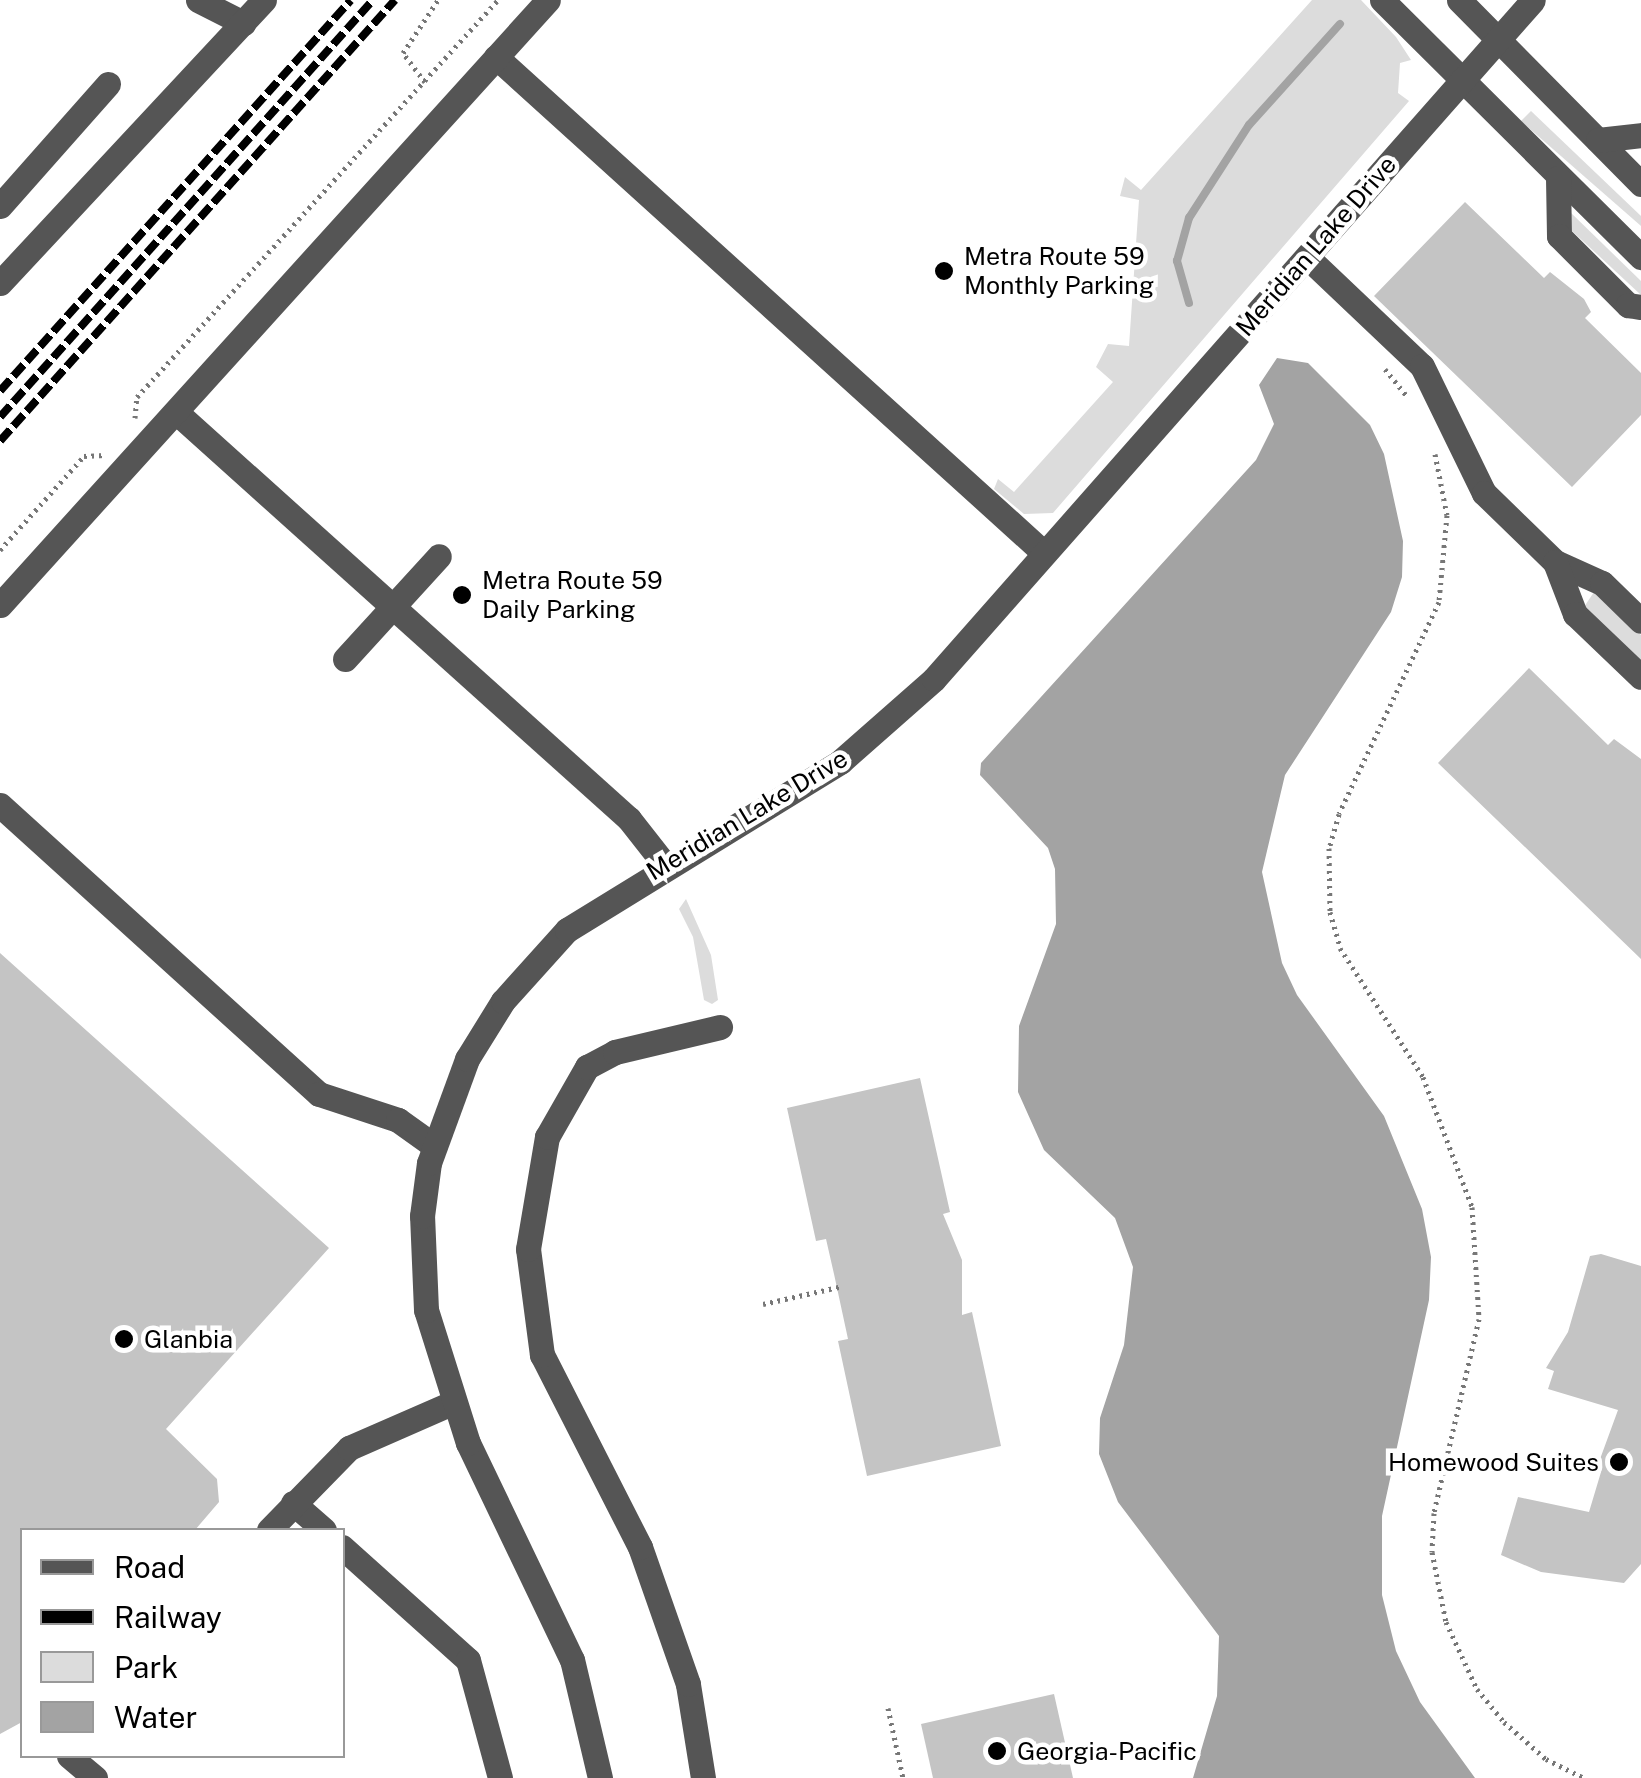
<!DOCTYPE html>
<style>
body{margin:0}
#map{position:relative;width:1641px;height:1778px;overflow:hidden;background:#fff;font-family:"Public Sans",sans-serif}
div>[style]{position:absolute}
.green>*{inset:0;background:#dcdcdc}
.water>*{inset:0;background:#a3a3a3}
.stream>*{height:8px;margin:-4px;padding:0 4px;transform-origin:4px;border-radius:4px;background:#a3a3a3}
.building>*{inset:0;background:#c4c4c4}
.path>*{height:5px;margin-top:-2.5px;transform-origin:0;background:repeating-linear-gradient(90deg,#777 0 2.5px,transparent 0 7.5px)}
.minor>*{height:25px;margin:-12.5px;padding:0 12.5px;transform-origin:12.5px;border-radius:12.5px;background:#555}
.rail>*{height:8px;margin-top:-4px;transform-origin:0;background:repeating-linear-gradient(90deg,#000 0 15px,transparent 0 20px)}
.dots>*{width:28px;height:28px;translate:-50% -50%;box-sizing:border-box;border:5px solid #fff;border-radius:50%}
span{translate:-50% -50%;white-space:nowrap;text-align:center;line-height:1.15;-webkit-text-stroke:9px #fff;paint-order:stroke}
.street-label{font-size:25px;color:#000}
.poi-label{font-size:25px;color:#000}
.left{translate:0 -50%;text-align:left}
.right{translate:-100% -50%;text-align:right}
.legend{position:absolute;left:20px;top:1528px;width:325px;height:230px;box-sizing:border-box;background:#fff;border:2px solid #999;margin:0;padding:12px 18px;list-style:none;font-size:30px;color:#000}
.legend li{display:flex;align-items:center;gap:20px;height:50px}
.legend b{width:50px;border:2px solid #999}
</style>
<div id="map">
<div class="green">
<div style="clip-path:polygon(1312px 0,1361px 0,1396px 37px,1411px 60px,1400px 63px,1398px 93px,1409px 101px,1053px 513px,1024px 514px,994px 489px,998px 479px,1014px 492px,1113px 382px,1096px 367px,1108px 344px,1129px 346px,1139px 200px,1120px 196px,1125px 177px,1141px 190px)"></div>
<div style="clip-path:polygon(1531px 111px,1641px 216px,1641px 226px,1521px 121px)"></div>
<div style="clip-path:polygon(1568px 210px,1641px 281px,1641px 295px,1571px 230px)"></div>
<div style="clip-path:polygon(1594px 592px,1641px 635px,1641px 664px,1584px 607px)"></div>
<div style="clip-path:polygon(686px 899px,711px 955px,718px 1000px,712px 1004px,704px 1000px,693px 937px,679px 909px)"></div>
</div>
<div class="water">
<div style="clip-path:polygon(1277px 358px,1308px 363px,1370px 425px,1384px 454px,1403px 541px,1402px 577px,1391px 612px,1285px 775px,1262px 872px,1282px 963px,1297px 995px,1384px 1116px,1422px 1209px,1431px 1257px,1429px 1300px,1382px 1516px,1382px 1595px,1396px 1651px,1420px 1702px,1475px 1778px,1193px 1778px,1217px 1696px,1219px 1636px,1118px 1502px,1099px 1454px,1100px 1418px,1124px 1345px,1133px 1267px,1115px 1218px,1044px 1150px,1018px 1092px,1019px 1026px,1056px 924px,1055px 869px,1048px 848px,980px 775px,981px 763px,1256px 460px,1274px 424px,1259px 385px)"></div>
</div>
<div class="stream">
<div style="left:1189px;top:303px;width:44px;rotate:-105.9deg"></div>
<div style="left:1177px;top:261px;width:45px;rotate:-74.4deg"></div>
<div style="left:1189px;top:218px;width:111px;rotate:-57.2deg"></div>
<div style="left:1249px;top:125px;width:136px;rotate:-48deg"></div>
</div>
<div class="building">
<div style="clip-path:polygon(1465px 202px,1544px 278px,1550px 272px,1584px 299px,1591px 312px,1585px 318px,1641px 373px,1641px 415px,1572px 487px,1374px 296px)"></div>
<div style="clip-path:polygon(1529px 668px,1608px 745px,1614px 739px,1641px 759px,1641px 959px,1438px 763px)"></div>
<div style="clip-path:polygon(0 953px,329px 1248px,166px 1429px,217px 1479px,219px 1502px,195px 1530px,22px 1530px,22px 1722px,0 1734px)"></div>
<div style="clip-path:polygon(920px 1078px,950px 1212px,943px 1214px,962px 1260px,962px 1315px,972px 1312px,1001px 1446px,867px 1476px,838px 1341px,848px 1339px,834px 1274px,826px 1239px,816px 1241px,787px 1108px)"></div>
<div style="clip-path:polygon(1601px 1254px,1641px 1266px,1641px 1564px,1624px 1583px,1541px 1572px,1501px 1555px,1518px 1497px,1589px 1512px,1601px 1472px,1596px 1470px,1618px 1410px,1548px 1389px,1554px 1371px,1546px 1368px,1568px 1332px,1590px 1256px)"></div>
<div style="clip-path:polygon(1054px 1694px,1073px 1778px,933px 1778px,921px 1724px)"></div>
</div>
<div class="path">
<div style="left:425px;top:82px;width:36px;rotate:-127deg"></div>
<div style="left:403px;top:53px;width:64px;rotate:-56.6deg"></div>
<div style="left:1385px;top:369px;width:33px;rotate:51deg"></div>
<div style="left:135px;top:418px;width:21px;rotate:-85deg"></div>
<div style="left:137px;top:397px;width:537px;rotate:-47.72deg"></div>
<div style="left:1435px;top:454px;width:62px;rotate:78.9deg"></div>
<div style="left:1447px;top:515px;width:87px;rotate:95.3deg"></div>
<div style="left:1439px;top:602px;width:234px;rotate:115.3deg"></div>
<div style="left:1339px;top:814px;width:35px;rotate:106deg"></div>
<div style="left:1329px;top:848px;width:64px;rotate:89.1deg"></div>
<div style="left:1330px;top:912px;width:37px;rotate:74deg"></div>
<div style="left:1340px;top:948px;width:153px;rotate:57.2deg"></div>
<div style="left:1423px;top:1077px;width:139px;rotate:69.3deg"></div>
<div style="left:1472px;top:1207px;width:112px;rotate:86.4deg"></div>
<div style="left:1479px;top:1319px;width:199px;rotate:103.1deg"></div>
<div style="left:1434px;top:1513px;width:39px;rotate:93deg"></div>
<div style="left:1432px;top:1552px;width:71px;rotate:78.7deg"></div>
<div style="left:1446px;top:1622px;width:74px;rotate:65.2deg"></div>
<div style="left:1477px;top:1689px;width:43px;rotate:50.7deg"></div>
<div style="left:1504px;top:1722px;width:56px;rotate:41.4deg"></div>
<div style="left:1546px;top:1759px;width:42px;rotate:26.6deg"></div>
<div style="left:0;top:550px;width:126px;rotate:-48.2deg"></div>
<div style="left:84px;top:456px;width:21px;rotate:-3deg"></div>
<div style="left:763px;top:1304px;width:82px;rotate:-12.7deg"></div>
<div style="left:888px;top:1708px;width:72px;rotate:77.9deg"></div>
</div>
<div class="minor">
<div style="left:198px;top:0;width:51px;rotate:27.1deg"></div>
<div style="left:1382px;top:0;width:365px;rotate:44.8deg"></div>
<div style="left:1459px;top:0;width:259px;rotate:45.3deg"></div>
<div style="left:496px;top:57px;width:739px;rotate:42.15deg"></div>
<div style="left:1598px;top:140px;width:43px;rotate:-6.6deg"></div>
<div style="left:1558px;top:178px;width:58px;rotate:89deg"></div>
<div style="left:1559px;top:236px;width:98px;rotate:45deg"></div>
<div style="left:1628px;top:305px;width:13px;rotate:9deg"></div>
<div style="left:0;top:206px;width:163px;rotate:-48.5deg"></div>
<div style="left:1307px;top:257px;width:158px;rotate:43.5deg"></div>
<div style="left:1422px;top:366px;width:141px;rotate:64deg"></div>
<div style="left:1484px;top:493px;width:99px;rotate:44.2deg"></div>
<div style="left:1555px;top:562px;width:51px;rotate:24.1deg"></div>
<div style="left:1602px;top:583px;width:54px;rotate:44.3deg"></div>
<div style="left:0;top:283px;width:387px;rotate:-47deg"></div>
<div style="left:176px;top:412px;width:609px;rotate:41.94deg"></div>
<div style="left:629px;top:819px;width:60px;rotate:51.8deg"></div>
<div style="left:1555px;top:562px;width:56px;rotate:69deg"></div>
<div style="left:1575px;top:614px;width:91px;rotate:43.7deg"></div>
<div style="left:0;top:605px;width:816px;rotate:-47.83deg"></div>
<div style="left:345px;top:659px;width:139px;rotate:-47.6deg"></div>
<div style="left:0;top:805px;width:430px;rotate:42.2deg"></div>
<div style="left:319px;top:1094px;width:83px;rotate:18.2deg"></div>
<div style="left:398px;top:1120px;width:43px;rotate:35.5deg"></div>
<div style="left:293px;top:1503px;width:41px;rotate:41.1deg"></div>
<div style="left:269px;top:1530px;width:115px;rotate:-45.7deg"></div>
<div style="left:349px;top:1448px;width:112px;rotate:-23.6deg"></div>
<div style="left:342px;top:1547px;width:169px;rotate:41.9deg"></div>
<div style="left:468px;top:1660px;width:122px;rotate:74.8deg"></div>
<div style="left:69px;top:1756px;width:34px;rotate:40deg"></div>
<div style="left:600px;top:1778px;width:121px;rotate:-103.3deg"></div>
<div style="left:572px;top:1660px;width:241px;rotate:-115.6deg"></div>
<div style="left:468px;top:1443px;width:139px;rotate:-107.5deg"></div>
<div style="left:426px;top:1310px;width:94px;rotate:-92.4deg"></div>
<div style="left:422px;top:1216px;width:53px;rotate:-82.5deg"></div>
<div style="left:429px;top:1163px;width:111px;rotate:-69.9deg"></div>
<div style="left:467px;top:1059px;width:68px;rotate:-58.2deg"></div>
<div style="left:503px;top:1001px;width:96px;rotate:-48deg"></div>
<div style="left:567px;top:930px;width:321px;rotate:-31.6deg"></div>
<div style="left:840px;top:762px;width:125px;rotate:-41.4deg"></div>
<div style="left:934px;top:679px;width:905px;rotate:-48.58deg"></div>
<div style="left:703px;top:1778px;width:95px;rotate:-99.1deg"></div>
<div style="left:688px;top:1684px;width:145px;rotate:-109.3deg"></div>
<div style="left:640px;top:1547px;width:216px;rotate:-117deg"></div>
<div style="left:542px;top:1355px;width:107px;rotate:-97.5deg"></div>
<div style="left:528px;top:1249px;width:114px;rotate:-80.4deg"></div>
<div style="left:547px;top:1137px;width:81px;rotate:-60.3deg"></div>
<div style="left:587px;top:1067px;width:32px;rotate:-28deg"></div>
<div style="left:615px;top:1052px;width:108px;rotate:-13.4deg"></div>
</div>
<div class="rail">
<div style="left:0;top:391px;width:525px;rotate:-48.09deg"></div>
<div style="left:0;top:417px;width:559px;rotate:-48.19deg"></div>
<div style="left:0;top:441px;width:592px;rotate:-48.15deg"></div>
</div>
<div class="dots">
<div style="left:944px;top:271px;background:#000"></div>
<div style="left:462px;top:595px;background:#000"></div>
<div style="left:124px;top:1339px;background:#000"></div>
<div style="left:1619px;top:1462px;background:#000"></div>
<div style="left:997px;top:1751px;background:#000"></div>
</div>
<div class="street-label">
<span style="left:1316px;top:246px;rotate:-49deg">Meridian Lake Drive</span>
<span style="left:747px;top:815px;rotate:-31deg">Meridian Lake Drive</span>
</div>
<div class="poi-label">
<span class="left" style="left:964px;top:271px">Metra Route 59<br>Monthly Parking</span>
<span class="left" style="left:482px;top:595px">Metra Route 59<br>Daily Parking</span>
<span class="left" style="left:144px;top:1339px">Glanbia</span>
<span class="right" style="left:1599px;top:1462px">Homewood Suites</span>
<span class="left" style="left:1017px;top:1751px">Georgia-Pacific</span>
</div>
<ul class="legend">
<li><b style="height:12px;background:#555"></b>Road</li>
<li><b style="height:12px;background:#000"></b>Railway</li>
<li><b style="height:28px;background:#dcdcdc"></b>Park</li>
<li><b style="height:28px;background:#a3a3a3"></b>Water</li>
</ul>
</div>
